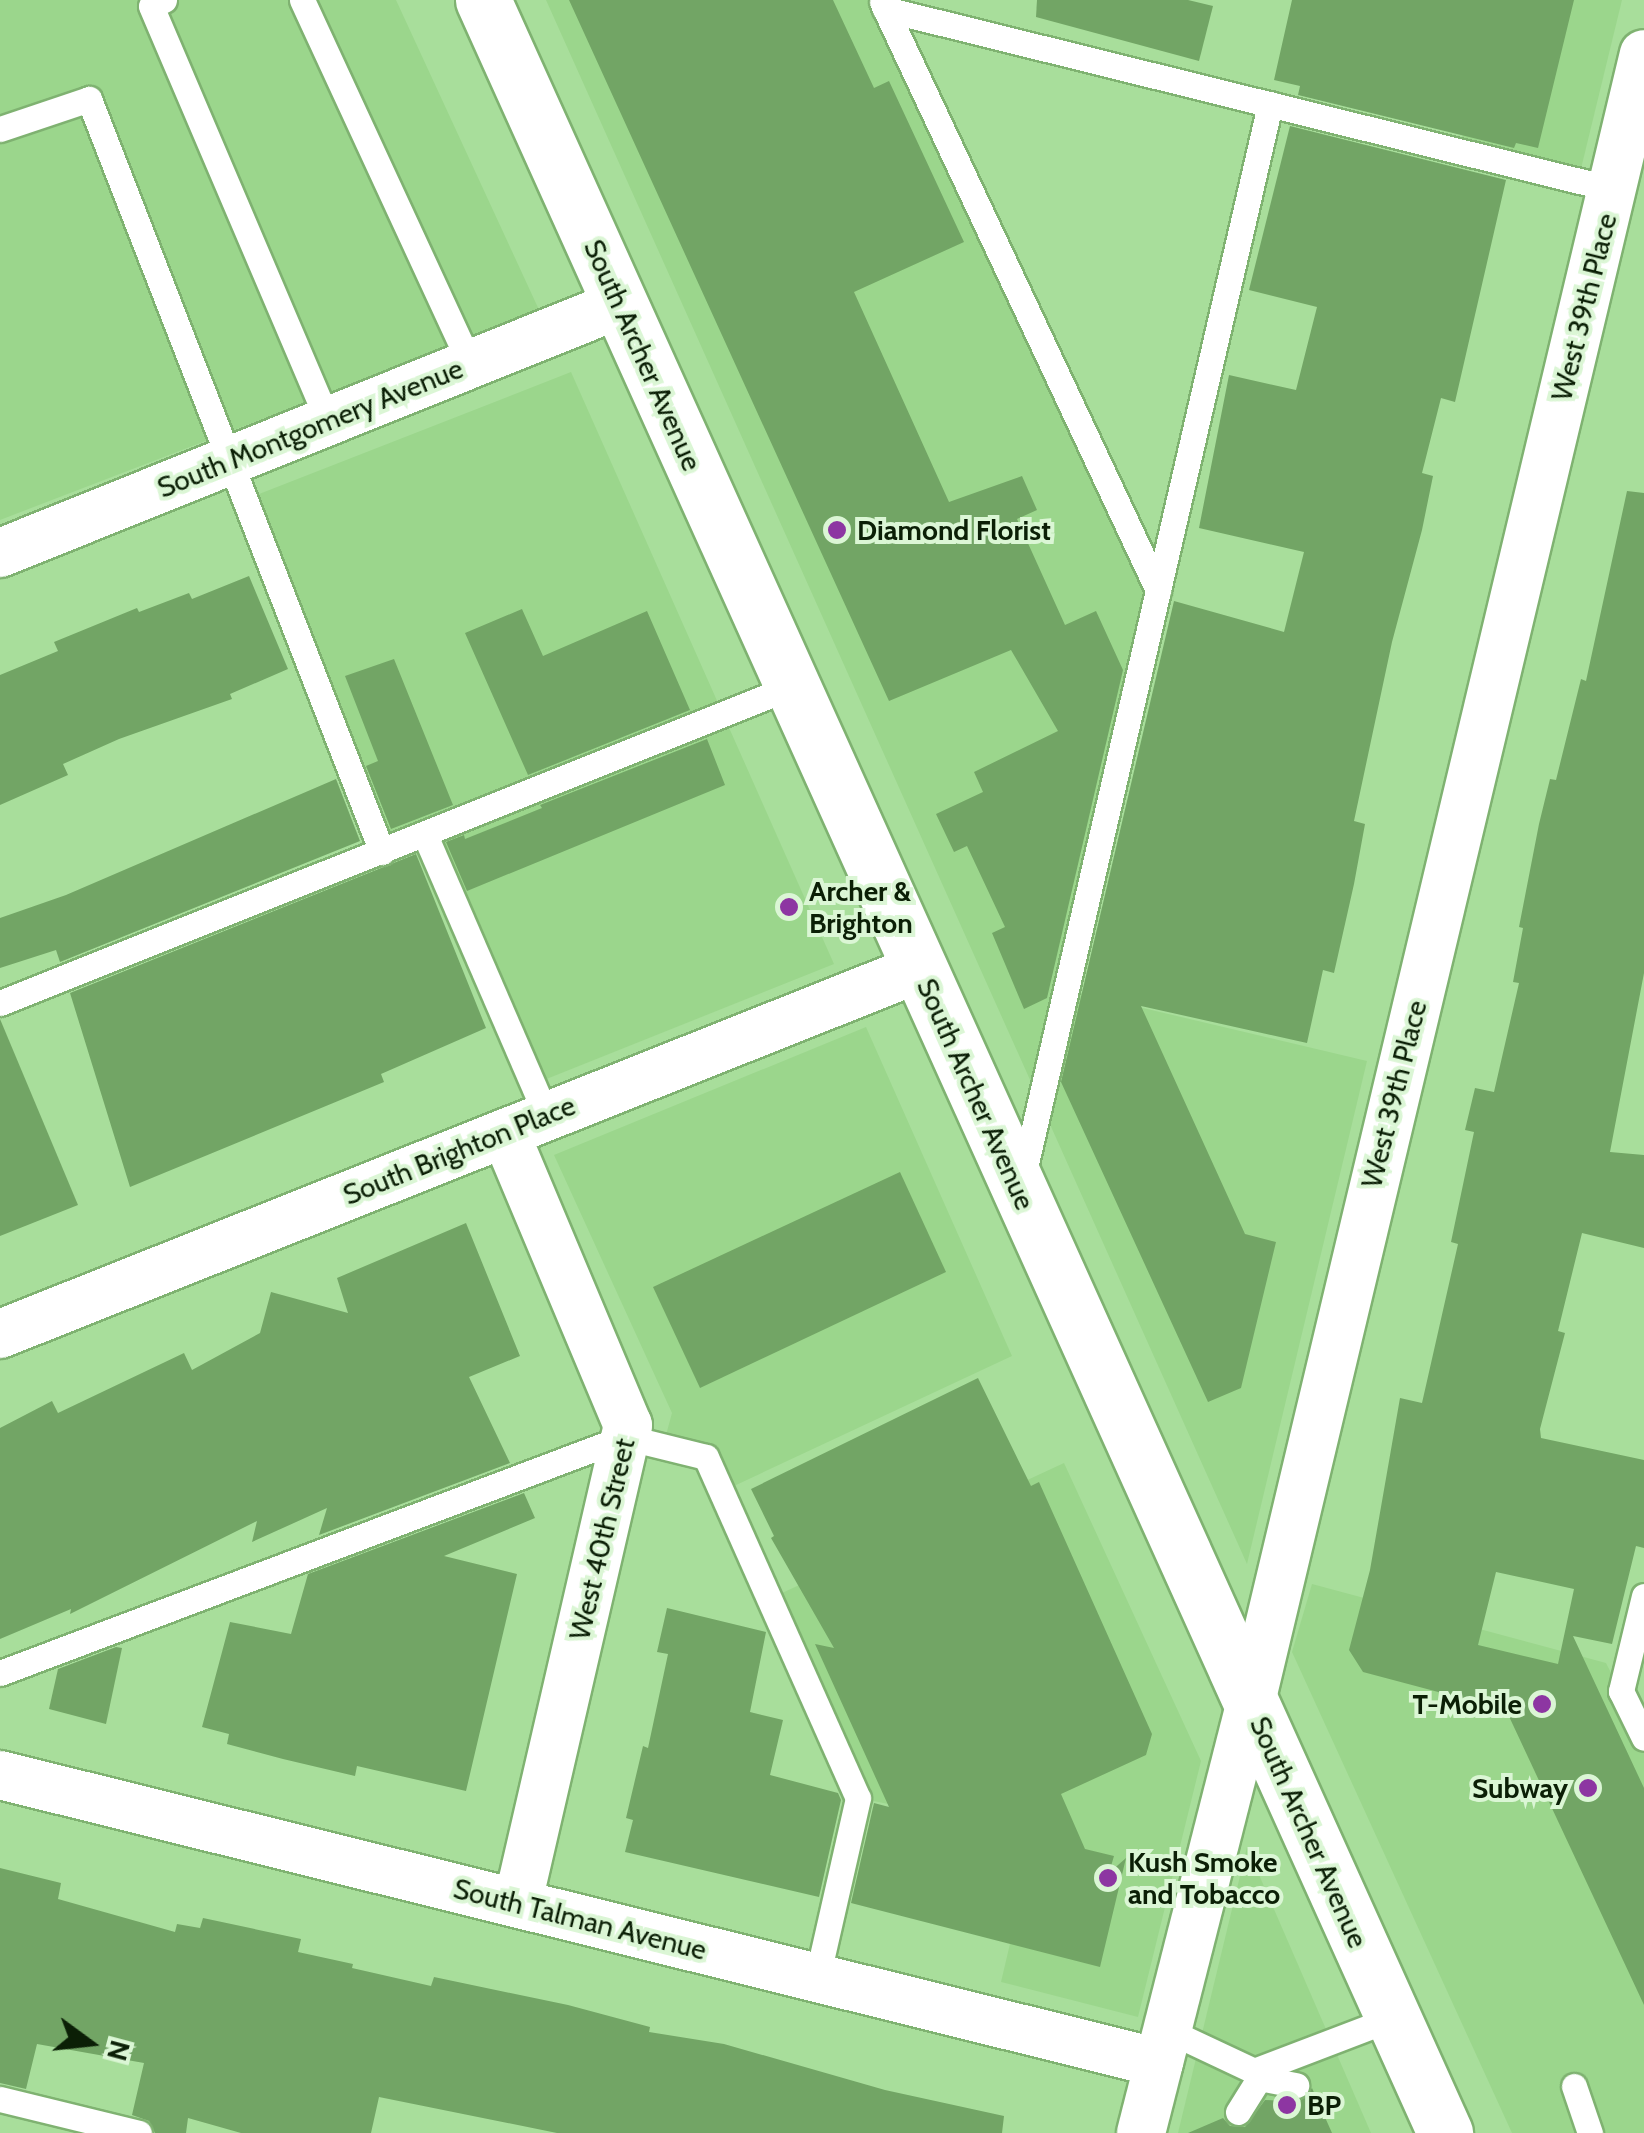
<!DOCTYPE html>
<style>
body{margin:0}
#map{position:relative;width:1644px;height:2133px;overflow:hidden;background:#a8de9b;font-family:Cabin,sans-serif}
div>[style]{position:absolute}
.built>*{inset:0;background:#9bd68c}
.building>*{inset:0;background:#72a565}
.roads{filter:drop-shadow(2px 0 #7fb271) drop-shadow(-2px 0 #7fb271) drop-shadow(0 2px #7fb271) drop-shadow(0 -2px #7fb271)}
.lane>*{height:25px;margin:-12.5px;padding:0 12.5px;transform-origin:12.5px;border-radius:12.5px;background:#fff}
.street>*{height:48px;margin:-24px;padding:0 24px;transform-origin:24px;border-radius:24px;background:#fff}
.secondary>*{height:55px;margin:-27.5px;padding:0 27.5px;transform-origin:27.5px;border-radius:27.5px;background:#fff}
.dots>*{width:28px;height:28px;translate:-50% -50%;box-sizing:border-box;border:5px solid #dbf6d5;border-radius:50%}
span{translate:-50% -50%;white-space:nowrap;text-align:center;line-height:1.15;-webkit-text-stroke:8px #dbf6d5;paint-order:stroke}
.street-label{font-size:28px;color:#0b1f06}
.poi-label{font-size:28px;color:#0b1f06;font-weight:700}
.left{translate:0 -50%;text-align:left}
.right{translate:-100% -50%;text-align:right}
.north{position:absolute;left:40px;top:1993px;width:100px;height:100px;-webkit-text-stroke:8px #dbf6d5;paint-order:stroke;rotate:105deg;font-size:28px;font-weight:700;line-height:40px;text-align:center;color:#0b1f06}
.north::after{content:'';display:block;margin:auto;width:35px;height:45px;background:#0b1f06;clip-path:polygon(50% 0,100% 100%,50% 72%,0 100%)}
</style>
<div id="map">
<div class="built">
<div style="clip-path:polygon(0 0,396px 0,540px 312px,0 520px)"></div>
<div style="clip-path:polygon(546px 0,881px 0,1158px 590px,1067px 990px,1367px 1061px,1247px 1564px)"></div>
<div style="clip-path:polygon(1494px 0,1622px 0,1578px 181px,1459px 151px)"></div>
<div style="clip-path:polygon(571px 372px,834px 964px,534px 1084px,426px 835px,382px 852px,244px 500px)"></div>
<div style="clip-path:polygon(866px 1027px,1012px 1356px,721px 1492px,706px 1457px,663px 1446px,672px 1413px,554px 1155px)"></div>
<div style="clip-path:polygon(1064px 1463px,1201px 1761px,1138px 2017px,1001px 1982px,1036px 1833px,858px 1798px,769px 1599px)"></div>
<div style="clip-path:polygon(1312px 1584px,1606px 1663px,1644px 1738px,1644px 2133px,1512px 2133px,1292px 1652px)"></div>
<div style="clip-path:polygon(1247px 1847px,1371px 2133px,1178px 2133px)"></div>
</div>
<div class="building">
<div style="clip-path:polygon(569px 0,833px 0,874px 88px,889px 81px,964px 242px,854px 292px,949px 502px,1022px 476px,1037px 510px,1017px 519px,1065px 625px,1096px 611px,1123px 670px,1047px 998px,1024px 1009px,992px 933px,1005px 927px,967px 846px,954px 852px,936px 814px,983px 792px,974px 772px,1058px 731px,1011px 650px,889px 701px)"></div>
<div style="clip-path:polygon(1037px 0,1188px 0,1213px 6px,1199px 61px,1036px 17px)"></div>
<div style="clip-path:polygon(1292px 0,1574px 0,1538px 148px,1516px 143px,1514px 148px,1298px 95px,1300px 86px,1274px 80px)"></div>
<div style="clip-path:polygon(1290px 126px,1506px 180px,1455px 402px,1441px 398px,1422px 473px,1433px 476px,1422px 530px,1392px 642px,1354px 821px,1365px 824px,1354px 884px,1334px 973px,1323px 970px,1307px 1043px,1141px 1006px,1245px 1234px,1276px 1242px,1241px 1388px,1208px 1402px,1061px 1082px,1174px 601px,1284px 632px,1304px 552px,1199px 528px,1229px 375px,1296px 390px,1317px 307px,1249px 290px)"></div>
<div style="clip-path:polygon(evenodd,1627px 491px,1644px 493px,1644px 973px,1610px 1152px,1644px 1155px,1644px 1248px,1582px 1233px,1558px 1331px,1565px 1333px,1540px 1429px,1541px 1438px,1644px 1460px,1644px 1548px,1636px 1546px,1612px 1644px,1573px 1636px,1644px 1788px,1644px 2005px,1506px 1710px,1363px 1672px,1349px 1650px,1370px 1570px,1400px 1398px,1422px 1403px,1458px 1244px,1451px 1242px,1474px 1132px,1465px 1130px,1475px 1088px,1494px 1092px,1519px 983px,1513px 982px,1523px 928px,1519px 927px,1539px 824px,1550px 779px,1556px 780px,1581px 679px,1586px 681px,1627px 491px,1496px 1572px,1574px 1589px,1558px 1664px,1478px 1645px,1496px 1572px)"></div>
<div style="clip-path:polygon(249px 576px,288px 669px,230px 694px,232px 699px,119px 739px,63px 764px,68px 775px,0 805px,0 675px,58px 651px,54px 642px,137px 608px,139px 612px,189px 593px,192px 599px)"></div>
<div style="clip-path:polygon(522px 609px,543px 656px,647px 611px,690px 710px,528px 775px,465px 633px)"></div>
<div style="clip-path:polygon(394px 659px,453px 805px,391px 829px,366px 766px,378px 761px,345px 676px)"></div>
<div style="clip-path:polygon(707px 739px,725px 785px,467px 891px,446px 842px,464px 835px,465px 839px,542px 808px,540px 805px)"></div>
<div style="clip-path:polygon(336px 779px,360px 841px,60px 962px,56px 950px,0 968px,0 918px,66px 895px)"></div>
<div style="clip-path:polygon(416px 854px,486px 1028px,381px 1074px,384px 1082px,130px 1187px,70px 993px)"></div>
<div style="clip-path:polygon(0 1019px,78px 1205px,0 1236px)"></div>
<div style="clip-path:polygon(900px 1172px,946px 1272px,700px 1388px,653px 1287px)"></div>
<div style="clip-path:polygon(466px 1223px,520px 1356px,469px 1377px,510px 1463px,319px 1535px,327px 1508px,252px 1542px,257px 1521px,70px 1614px,71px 1609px,0 1639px,0 1428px,52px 1401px,58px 1413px,184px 1353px,192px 1370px,260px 1333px,271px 1292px,348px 1313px,337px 1278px)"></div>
<div style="clip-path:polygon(978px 1378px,1031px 1486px,1039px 1482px,1152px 1734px,1146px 1755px,1061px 1794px,1085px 1849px,1114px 1856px,1109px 1873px,1126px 1858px,1100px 1967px,851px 1903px,874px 1803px,889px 1807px,815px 1644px,834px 1648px,771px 1538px,774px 1536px,751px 1489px)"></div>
<div style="clip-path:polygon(524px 1493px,535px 1518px,444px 1556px,517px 1574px,466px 1791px,357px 1766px,355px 1776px,283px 1759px,227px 1744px,229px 1734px,202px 1727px,230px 1622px,291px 1634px,308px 1574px)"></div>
<div style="clip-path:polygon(667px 1608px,766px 1632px,750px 1712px,783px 1720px,770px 1775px,838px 1793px,841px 1800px,819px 1897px,625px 1852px,633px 1820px,626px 1818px,643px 1746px,648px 1748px,668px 1654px,657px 1652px)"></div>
<div style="clip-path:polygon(116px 1647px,122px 1648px,106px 1724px,49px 1709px,58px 1669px)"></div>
<div style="clip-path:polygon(0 1868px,61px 1883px,58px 1899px,175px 1932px,177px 1924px,200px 1928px,203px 1918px,301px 1939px,298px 1952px,353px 1964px,352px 1968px,431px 1986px,434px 1977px,568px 2005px,650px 2027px,649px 2032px,724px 2044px,885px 2090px,1004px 2116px,1002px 2133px,557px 2133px,379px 2097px,371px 2133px,241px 2133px,188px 2118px,186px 2133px,155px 2133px,149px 2121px,132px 2115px,144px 2063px,37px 2044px,26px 2089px,0 2083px)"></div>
<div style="clip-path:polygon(1312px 2088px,1332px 2133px,1188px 2133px,1223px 2118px,1230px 2126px,1245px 2127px,1265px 2100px,1300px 2101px)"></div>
</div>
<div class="roads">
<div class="lane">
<div style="left:164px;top:0;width:14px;rotate:155deg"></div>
<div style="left:151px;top:6px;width:451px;rotate:66.9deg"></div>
<div style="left:302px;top:0;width:401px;rotate:65.2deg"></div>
<div style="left:882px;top:2px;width:650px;rotate:64.86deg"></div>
<div style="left:885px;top:9px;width:749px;rotate:13.91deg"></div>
<div style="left:0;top:129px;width:94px;rotate:-18.6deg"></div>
<div style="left:89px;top:99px;width:808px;rotate:68.74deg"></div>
<div style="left:425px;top:835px;width:304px;rotate:66.6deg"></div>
<div style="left:0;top:1003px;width:854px;rotate:-21.79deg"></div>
<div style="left:1023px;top:1176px;width:1100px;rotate:-77.02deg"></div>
<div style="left:1644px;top:1596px;width:98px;rotate:103.6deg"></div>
<div style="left:1621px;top:1691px;width:52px;rotate:63.9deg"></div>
<div style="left:0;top:1673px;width:668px;rotate:-20.69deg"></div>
<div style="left:625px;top:1437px;width:83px;rotate:13.9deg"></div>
<div style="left:706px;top:1457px;width:373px;rotate:66deg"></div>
<div style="left:858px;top:1798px;width:185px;rotate:102.8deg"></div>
<div style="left:1167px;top:2030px;width:96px;rotate:25.2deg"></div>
<div style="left:1254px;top:2071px;width:149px;rotate:-20.9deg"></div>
<div style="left:1259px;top:2078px;width:38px;rotate:11deg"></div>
<div style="left:1574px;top:2086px;width:50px;rotate:71.2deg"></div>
<div style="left:0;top:2099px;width:143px;rotate:13.7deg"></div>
<div style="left:1238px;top:2112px;width:40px;rotate:-58deg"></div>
</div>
<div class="street">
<div style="left:0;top:553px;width:668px;rotate:-21.88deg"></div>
<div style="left:505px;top:1133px;width:317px;rotate:67.2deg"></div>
<div style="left:628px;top:1425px;width:490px;rotate:103deg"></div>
<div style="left:0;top:1334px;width:990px;rotate:-21.69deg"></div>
<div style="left:0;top:1775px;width:1194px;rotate:13.95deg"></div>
<div style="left:1141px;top:2133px;width:445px;rotate:-75.7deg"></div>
<div style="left:1251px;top:1702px;width:1694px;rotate:-76.59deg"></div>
</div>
<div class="secondary">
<div style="left:483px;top:0;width:2340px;rotate:65.72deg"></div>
</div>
</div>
<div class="dots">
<div style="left:837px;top:530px;background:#8d36a2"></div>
<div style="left:789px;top:907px;background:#8d36a2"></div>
<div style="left:1542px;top:1704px;background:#8d36a2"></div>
<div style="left:1588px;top:1788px;background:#8d36a2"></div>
<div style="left:1108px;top:1878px;background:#8d36a2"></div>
<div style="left:1287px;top:2105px;background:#8d36a2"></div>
</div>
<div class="street-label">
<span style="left:1584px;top:307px;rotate:-76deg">West 39th Place</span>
<span style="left:643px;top:355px;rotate:66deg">South Archer Avenue</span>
<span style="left:310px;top:428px;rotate:-22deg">South Montgomery Avenue</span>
<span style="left:976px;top:1094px;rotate:66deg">South Archer Avenue</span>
<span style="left:1394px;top:1094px;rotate:-76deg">West 39th Place</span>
<span style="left:459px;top:1150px;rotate:-22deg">South Brighton Place</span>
<span style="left:602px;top:1539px;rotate:-77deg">West 40th Street</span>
<span style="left:1309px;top:1832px;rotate:66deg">South Archer Avenue</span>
<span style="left:580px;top:1919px;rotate:14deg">South Talman Avenue</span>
</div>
<div class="poi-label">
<span class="left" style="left:857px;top:530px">Diamond Florist</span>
<span class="left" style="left:809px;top:907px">Archer &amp;<br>Brighton</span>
<span class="right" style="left:1522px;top:1704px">T-Mobile</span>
<span class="right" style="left:1568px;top:1788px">Subway</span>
<span class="left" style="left:1128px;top:1878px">Kush Smoke<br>and Tobacco</span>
<span class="left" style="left:1307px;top:2105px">BP</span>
</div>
<div class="north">N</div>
</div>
